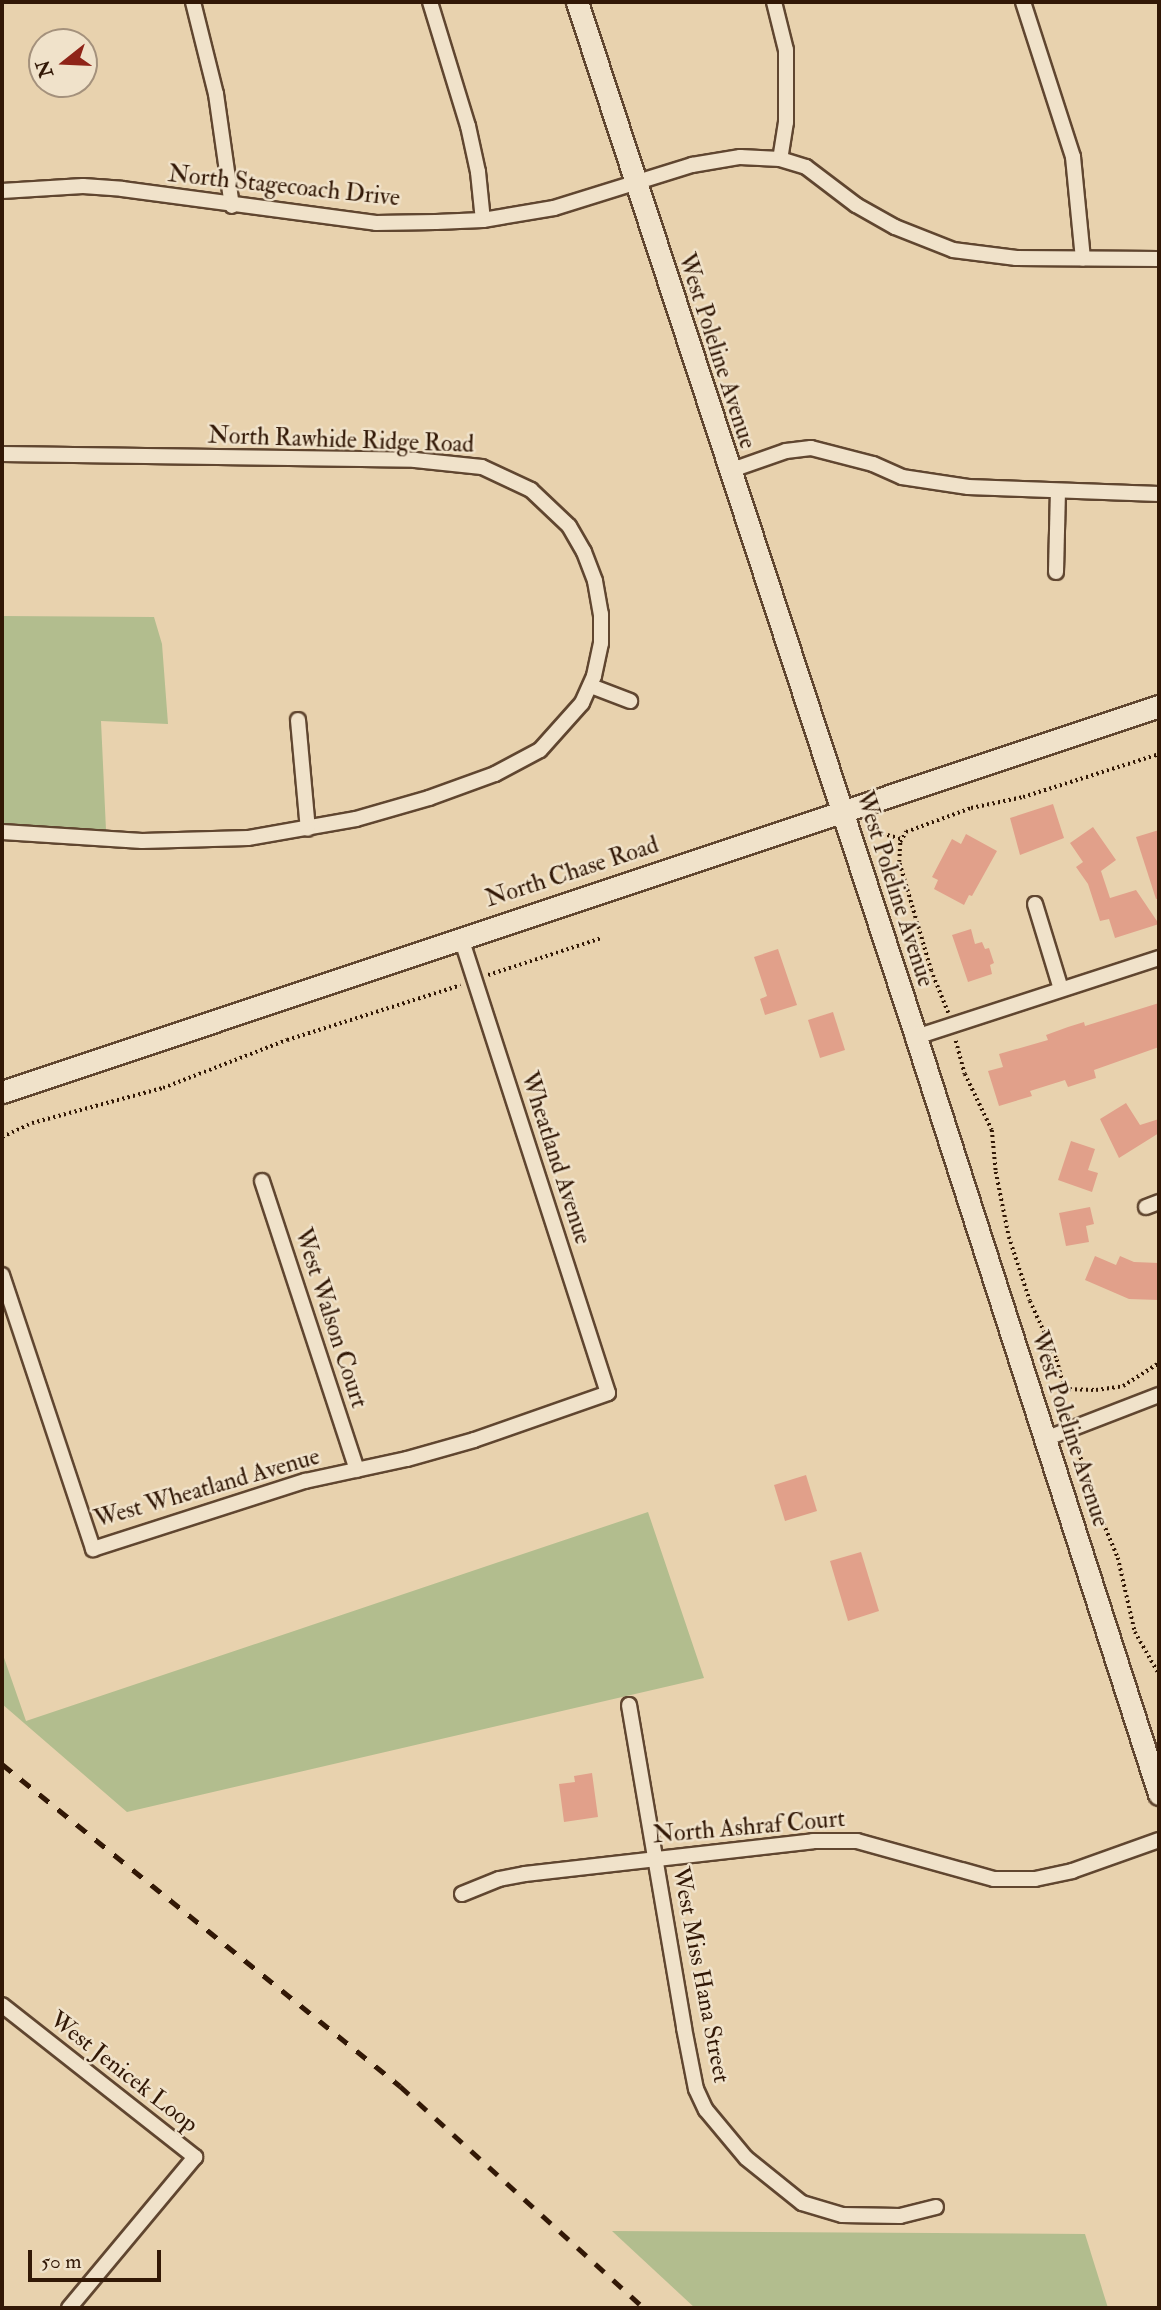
<!DOCTYPE html>
<style>
body{margin:0}
#map{position:relative;width:1161px;height:2310px;overflow:hidden;background:#e8d2ae;font-family:"IM FELL Double Pica",serif}
div>[style]{position:absolute}
.green>*{inset:0;background:#b2bd8e}
.building>*{inset:0;background:#e1a08a}
.path>*{height:3.5px;margin-top:-1.75px;transform-origin:0;background:repeating-linear-gradient(90deg,#321806 0 2px,transparent 0 5.5px)}
.roads{filter:drop-shadow(2px 0 #604630) drop-shadow(-2px 0 #604630) drop-shadow(0 2px #604630) drop-shadow(0 -2px #604630)}
.street>*{height:14px;margin:-7px;padding:0 7px;transform-origin:7px;border-radius:7px;background:#f0e2ca}
.secondary>*{height:21px;margin:-10.5px;padding:0 10.5px;transform-origin:10.5px;border-radius:10.5px;background:#f0e2ca}
.rail>*{height:5px;margin-top:-2.5px;transform-origin:0;background:repeating-linear-gradient(90deg,#321806 0 12px,transparent 0 24px)}
span{translate:-50% -50%;white-space:nowrap;text-align:center;line-height:1.15;-webkit-text-stroke:5px #f0e2ca;paint-order:stroke}
.street-label{font-size:24px;color:#321806}
.frame{position:absolute;inset:0;border:4px solid #321806;pointer-events:none}
.north{position:absolute;left:28px;top:28px;width:70px;height:70px;box-sizing:border-box;background:#f0e2ca;border:2px solid #a4917c;border-radius:50%;rotate:252deg;font-size:19px;font-weight:700;line-height:28px;text-align:center;color:#321806}
.north::after{content:'';display:block;margin:auto;width:24px;height:32px;background:#8f2418;clip-path:polygon(50% 0,100% 100%,50% 72%,0 100%)}
.scale{position:absolute;left:28px;top:2250px;width:133px;height:32px;box-sizing:border-box;border:4px solid #321806;border-top:0;padding-left:9px;font-size:21px;line-height:24px;white-space:nowrap;color:#321806;-webkit-text-stroke:5px #f0e2ca;paint-order:stroke}
</style>
<div id="map">
<div class="green">
<div style="clip-path:polygon(2px 616px,154px 617px,162px 644px,168px 724px,101px 721px,106px 830px,2px 823px)"></div>
<div style="clip-path:polygon(648px 1512px,704px 1678px,127px 1812px,2px 1704px,2px 1652px,26px 1721px)"></div>
<div style="clip-path:polygon(612px 2231px,1085px 2234px,1108px 2308px,695px 2308px)"></div>
</div>
<div class="building">
<div style="clip-path:polygon(1053px 804px,1064px 838px,1020px 855px,1010px 818px)"></div>
<div style="clip-path:polygon(1093px 827px,1116px 860px,1101px 871px,1110px 898px,1136px 890px,1159px 924px,1115px 938px,1109px 919px,1100px 921px,1088px 884px,1076px 867px,1083px 862px,1070px 843px)"></div>
<div style="clip-path:polygon(1159px 830px,1159px 898px,1156px 899px,1136px 837px)"></div>
<div style="clip-path:polygon(966px 834px,997px 851px,972px 896px,969px 895px,964px 905px,934px 889px,938px 880px,932px 877px,952px 839px,961px 844px)"></div>
<div style="clip-path:polygon(971px 929px,975px 944px,982px 942px,985px 949px,989px 948px,994px 963px,990px 965px,992px 974px,968px 982px,952px 935px)"></div>
<div style="clip-path:polygon(778px 949px,797px 1005px,765px 1015px,760px 999px,767px 996px,754px 957px)"></div>
<div style="clip-path:polygon(1159px 1003px,1159px 1047px,1094px 1070px,1096px 1078px,1068px 1087px,1065px 1080px,1030px 1091px,1032px 1096px,999px 1106px,988px 1071px,1003px 1067px,999px 1054px,1048px 1040px,1046px 1035px,1068px 1027px,1084px 1022px,1085px 1026px)"></div>
<div style="clip-path:polygon(833px 1012px,845px 1050px,820px 1058px,808px 1020px)"></div>
<div style="clip-path:polygon(1126px 1103px,1140px 1125px,1159px 1119px,1159px 1133px,1119px 1158px,1100px 1119px)"></div>
<div style="clip-path:polygon(1071px 1141px,1095px 1149px,1088px 1170px,1098px 1173px,1092px 1192px,1058px 1180px)"></div>
<div style="clip-path:polygon(1090px 1207px,1094px 1224px,1086px 1226px,1089px 1242px,1066px 1246px,1059px 1213px)"></div>
<div style="clip-path:polygon(1095px 1256px,1116px 1265px,1120px 1256px,1134px 1262px,1159px 1263px,1159px 1300px,1129px 1299px,1085px 1280px)"></div>
<div style="clip-path:polygon(806px 1475px,817px 1511px,785px 1521px,774px 1485px)"></div>
<div style="clip-path:polygon(861px 1552px,879px 1611px,848px 1621px,830px 1561px)"></div>
<div style="clip-path:polygon(592px 1773px,598px 1817px,564px 1822px,559px 1784px,575px 1782px,574px 1776px)"></div>
</div>
<div class="path">
<div style="left:877px;top:832px;width:26px;rotate:16deg"></div>
<div style="left:488px;top:975px;width:120px;rotate:-18deg"></div>
<div style="left:948px;top:1013px;width:45px;rotate:-112deg"></div>
<div style="left:931px;top:971px;width:114px;rotate:-106.4deg"></div>
<div style="left:899px;top:862px;width:20px;rotate:-87deg"></div>
<div style="left:900px;top:842px;width:12px;rotate:-59deg"></div>
<div style="left:906px;top:832px;width:69px;rotate:-20.3deg"></div>
<div style="left:971px;top:808px;width:53px;rotate:-11.9deg"></div>
<div style="left:1023px;top:797px;width:143px;rotate:-17.5deg"></div>
<div style="left:956px;top:1041px;width:34px;rotate:75deg"></div>
<div style="left:965px;top:1074px;width:62px;rotate:64.3deg"></div>
<div style="left:992px;top:1130px;width:42px;rotate:84.6deg"></div>
<div style="left:996px;top:1172px;width:66px;rotate:78.7deg"></div>
<div style="left:1009px;top:1237px;width:67px;rotate:71.8deg"></div>
<div style="left:1030px;top:1301px;width:65px;rotate:65.4deg"></div>
<div style="left:1057px;top:1360px;width:30px;rotate:76deg"></div>
<div style="left:1064px;top:1389px;width:17px;rotate:97deg"></div>
<div style="left:1062px;top:1406px;width:10px;rotate:66deg"></div>
<div style="left:2px;top:1137px;width:33px;rotate:-25deg"></div>
<div style="left:32px;top:1123px;width:136px;rotate:-15deg"></div>
<div style="left:163px;top:1088px;width:133px;rotate:-21.2deg"></div>
<div style="left:287px;top:1040px;width:182px;rotate:-17.5deg"></div>
<div style="left:1064px;top:1389px;width:32px;rotate:2deg"></div>
<div style="left:1096px;top:1390px;width:27px;rotate:-8deg"></div>
<div style="left:1123px;top:1386px;width:43px;rotate:-32.6deg"></div>
<div style="left:1076px;top:1442px;width:59px;rotate:73.1deg"></div>
<div style="left:1093px;top:1498px;width:65px;rotate:67.4deg"></div>
<div style="left:1118px;top:1558px;width:76px;rotate:77.1deg"></div>
<div style="left:1135px;top:1632px;width:48px;rotate:60.3deg"></div>
</div>
<div class="roads">
<div class="street">
<div style="left:193px;top:2px;width:95px;rotate:76deg"></div>
<div style="left:216px;top:94px;width:113px;rotate:81.9deg"></div>
<div style="left:430px;top:2px;width:130px;rotate:73deg"></div>
<div style="left:468px;top:126px;width:47px;rotate:77.7deg"></div>
<div style="left:478px;top:172px;width:48px;rotate:84.1deg"></div>
<div style="left:774px;top:2px;width:49px;rotate:76deg"></div>
<div style="left:786px;top:50px;width:72px;rotate:90deg"></div>
<div style="left:786px;top:122px;width:37px;rotate:99deg"></div>
<div style="left:1023px;top:2px;width:163px;rotate:72.1deg"></div>
<div style="left:1073px;top:157px;width:102px;rotate:84.4deg"></div>
<div style="left:2px;top:191px;width:81px;rotate:-3.5deg"></div>
<div style="left:83px;top:186px;width:39px;rotate:4deg"></div>
<div style="left:122px;top:189px;width:256px;rotate:7.6deg"></div>
<div style="left:376px;top:223px;width:60px;rotate:-1deg"></div>
<div style="left:436px;top:222px;width:47px;rotate:-2.4deg"></div>
<div style="left:483px;top:220px;width:72px;rotate:-9.6deg"></div>
<div style="left:554px;top:208px;width:145px;rotate:-17.3deg"></div>
<div style="left:692px;top:165px;width:49px;rotate:-9.5deg"></div>
<div style="left:740px;top:157px;width:40px;rotate:2.9deg"></div>
<div style="left:780px;top:159px;width:27px;rotate:17deg"></div>
<div style="left:806px;top:167px;width:63px;rotate:37.2deg"></div>
<div style="left:856px;top:205px;width:45px;rotate:29.4deg"></div>
<div style="left:895px;top:227px;width:62px;rotate:21.6deg"></div>
<div style="left:953px;top:250px;width:64px;rotate:7.2deg"></div>
<div style="left:1016px;top:258px;width:143px;rotate:0.4deg"></div>
<div style="left:2px;top:454px;width:413px;rotate:0.8deg"></div>
<div style="left:415px;top:460px;width:67px;rotate:6deg"></div>
<div style="left:482px;top:467px;width:54px;rotate:25.1deg"></div>
<div style="left:531px;top:490px;width:52px;rotate:43.5deg"></div>
<div style="left:569px;top:526px;width:30px;rotate:60deg"></div>
<div style="left:584px;top:552px;width:31px;rotate:69deg"></div>
<div style="left:595px;top:581px;width:34px;rotate:80deg"></div>
<div style="left:601px;top:614px;width:29px;rotate:90deg"></div>
<div style="left:601px;top:643px;width:34px;rotate:102deg"></div>
<div style="left:594px;top:676px;width:30px;rotate:114deg"></div>
<div style="left:582px;top:703px;width:63px;rotate:131.8deg"></div>
<div style="left:540px;top:750px;width:51px;rotate:151.9deg"></div>
<div style="left:495px;top:774px;width:70px;rotate:160deg"></div>
<div style="left:429px;top:798px;width:76px;rotate:164deg"></div>
<div style="left:356px;top:819px;width:110px;rotate:170deg"></div>
<div style="left:248px;top:838px;width:106px;rotate:178.4deg"></div>
<div style="left:142px;top:841px;width:140px;rotate:-176.3deg"></div>
<div style="left:729px;top:471px;width:60px;rotate:-19.3deg"></div>
<div style="left:786px;top:451px;width:25px;rotate:-7deg"></div>
<div style="left:811px;top:448px;width:64px;rotate:14.5deg"></div>
<div style="left:873px;top:464px;width:32px;rotate:24deg"></div>
<div style="left:902px;top:477px;width:67px;rotate:8.6deg"></div>
<div style="left:968px;top:487px;width:191px;rotate:2.1deg"></div>
<div style="left:1056px;top:572px;width:81px;rotate:-88.6deg"></div>
<div style="left:591px;top:686px;width:42px;rotate:21deg"></div>
<div style="left:298px;top:720px;width:109px;rotate:84.8deg"></div>
<div style="left:1035px;top:904px;width:89px;rotate:73deg"></div>
<div style="left:916px;top:1037px;width:256px;rotate:-18deg"></div>
<div style="left:262px;top:1181px;width:304px;rotate:71.8deg"></div>
<div style="left:1146px;top:1207px;width:14px;rotate:-21deg"></div>
<div style="left:2px;top:1275px;width:289px;rotate:71.6deg"></div>
<div style="left:93px;top:1549px;width:223px;rotate:-17.8deg"></div>
<div style="left:305px;top:1481px;width:104px;rotate:-12.2deg"></div>
<div style="left:407px;top:1459px;width:70px;rotate:-15.8deg"></div>
<div style="left:474px;top:1440px;width:142px;rotate:-19.3deg"></div>
<div style="left:608px;top:1393px;width:479px;rotate:-107.9deg"></div>
<div style="left:1045px;top:1439px;width:122px;rotate:-21.1deg"></div>
<div style="left:629px;top:1705px;width:328px;rotate:80.3deg"></div>
<div style="left:684px;top:2028px;width:62px;rotate:78.9deg"></div>
<div style="left:696px;top:2089px;width:23px;rotate:65deg"></div>
<div style="left:706px;top:2110px;width:62px;rotate:50.2deg"></div>
<div style="left:746px;top:2158px;width:72px;rotate:38.8deg"></div>
<div style="left:802px;top:2203px;width:42px;rotate:16.7deg"></div>
<div style="left:842px;top:2215px;width:58px;rotate:1deg"></div>
<div style="left:900px;top:2216px;width:37px;rotate:-14deg"></div>
<div style="left:462px;top:1894px;width:40px;rotate:-22deg"></div>
<div style="left:499px;top:1879px;width:26px;rotate:-11deg"></div>
<div style="left:525px;top:1874px;width:290px;rotate:-6.5deg"></div>
<div style="left:813px;top:1841px;width:44px"></div>
<div style="left:857px;top:1841px;width:142px;rotate:15.5deg"></div>
<div style="left:994px;top:1879px;width:41px"></div>
<div style="left:1035px;top:1879px;width:38px;rotate:-12deg"></div>
<div style="left:1072px;top:1871px;width:92px;rotate:-19.6deg"></div>
<div style="left:2px;top:2005px;width:246px;rotate:38.2deg"></div>
<div style="left:195px;top:2157px;width:197px;rotate:129.8deg"></div>
</div>
<div class="secondary">
<div style="left:577px;top:2px;width:1089px;rotate:71.86deg"></div>
<div style="left:916px;top:1037px;width:795px;rotate:72.2deg"></div>
<div style="left:2px;top:1092px;width:1220px;rotate:-18.45deg"></div>
</div>
</div>
<div class="rail">
<div style="left:2px;top:1764px;width:512px;rotate:38.97deg"></div>
<div style="left:400px;top:2086px;width:330px;rotate:42.3deg"></div>
</div>
<div class="street-label">
<span style="left:284px;top:186px;rotate:6deg">North Stagecoach Drive</span>
<span style="left:717px;top:351px;rotate:72deg">West Poleline Avenue</span>
<span style="left:341px;top:440px;rotate:2deg">North Rawhide Ridge Road</span>
<span style="left:572px;top:872px;rotate:-18deg">North Chase Road</span>
<span style="left:895px;top:889px;rotate:72deg">West Poleline Avenue</span>
<span style="left:556px;top:1158px;rotate:72deg">Wheatland Avenue</span>
<span style="left:331px;top:1318px;rotate:72deg">West Walson Court</span>
<span style="left:1070px;top:1429px;rotate:72deg">West Poleline Avenue</span>
<span style="left:207px;top:1488px;rotate:-16deg">West Wheatland Avenue</span>
<span style="left:749px;top:1827px;rotate:-5deg">North Ashraf Court</span>
<span style="left:701px;top:1975px;rotate:79deg">West Miss Hana Street</span>
<span style="left:124px;top:2072px;rotate:38deg">West Jenicek Loop</span>
</div>
<div class="frame"></div>
<div class="north">N</div>
<div class="scale">50 m</div>
</div>
